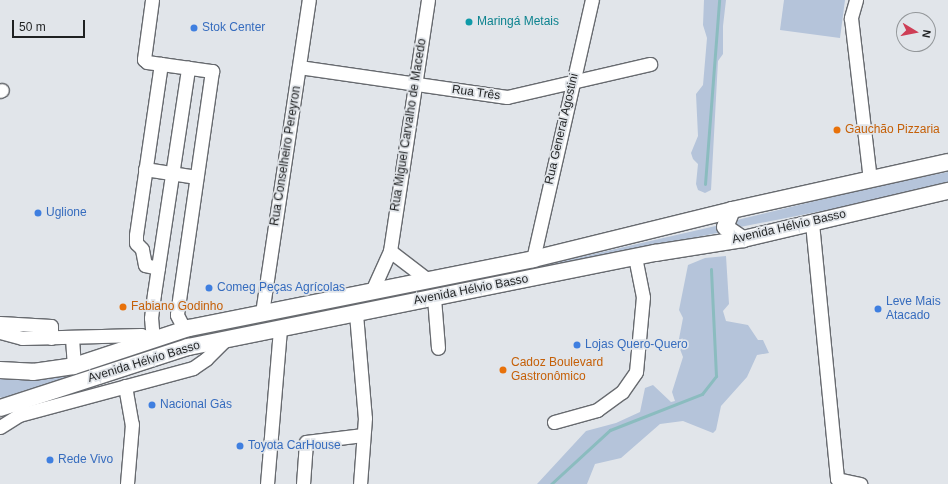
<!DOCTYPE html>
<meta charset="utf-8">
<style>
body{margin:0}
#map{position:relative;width:948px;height:484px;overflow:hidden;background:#e1e5ea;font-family:Arial,sans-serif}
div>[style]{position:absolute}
.green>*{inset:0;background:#b5c4da}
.stream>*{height:3px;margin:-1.5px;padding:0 1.5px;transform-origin:1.5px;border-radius:1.5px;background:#8bbcbf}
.roads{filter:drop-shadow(1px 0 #676a6f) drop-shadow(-1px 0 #676a6f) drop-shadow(0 1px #676a6f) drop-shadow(0 -1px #676a6f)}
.minor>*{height:13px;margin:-6.5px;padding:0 6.5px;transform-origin:6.5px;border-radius:6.5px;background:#fff}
.major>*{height:16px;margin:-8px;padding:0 8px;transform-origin:8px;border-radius:8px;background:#fff}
.dots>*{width:11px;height:11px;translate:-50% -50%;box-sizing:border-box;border:2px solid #e1e5ea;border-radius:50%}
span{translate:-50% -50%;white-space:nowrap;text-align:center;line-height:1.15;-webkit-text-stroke:3.5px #e1e5ea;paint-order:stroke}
.culture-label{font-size:12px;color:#0d838f}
.left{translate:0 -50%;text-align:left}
.shop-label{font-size:12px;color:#366cbe}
.street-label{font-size:12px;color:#1f2122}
.food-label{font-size:12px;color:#c56008}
.north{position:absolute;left:896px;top:12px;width:40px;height:40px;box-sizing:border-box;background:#e1e5ea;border:1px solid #93979a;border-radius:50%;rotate:100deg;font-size:11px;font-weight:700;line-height:16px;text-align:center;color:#1f2122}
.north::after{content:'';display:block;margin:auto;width:14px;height:18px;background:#ce3e56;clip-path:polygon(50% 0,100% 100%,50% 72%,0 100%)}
.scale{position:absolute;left:12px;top:20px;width:73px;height:18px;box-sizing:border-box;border:2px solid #1f2122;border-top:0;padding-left:5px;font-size:12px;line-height:14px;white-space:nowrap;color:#1f2122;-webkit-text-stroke:3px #e1e5ea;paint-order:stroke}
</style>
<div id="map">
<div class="green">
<div style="clip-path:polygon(704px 0,726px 0,723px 26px,723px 54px,718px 61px,711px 190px,705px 193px,698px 190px,696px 184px,698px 164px,693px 159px,691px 153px,698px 136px,696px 94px,703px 85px,707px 38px,703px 25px)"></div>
<div style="clip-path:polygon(784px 0,845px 0,840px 38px,780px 30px)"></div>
<div style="clip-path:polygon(948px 172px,948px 182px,883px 199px,735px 228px,733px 221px,881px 185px)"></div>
<div style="clip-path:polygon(720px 225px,722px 232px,436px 290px,367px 301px,367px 299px,498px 276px)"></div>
<div style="clip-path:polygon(726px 256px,729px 304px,723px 311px,726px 321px,748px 325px,758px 340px,763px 340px,769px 353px,757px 355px,747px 377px,721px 406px,716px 430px,713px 433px,683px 421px,660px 424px,621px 458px,595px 464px,587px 484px,537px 484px,586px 431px,616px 423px,640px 412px,645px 388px,653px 385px,671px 402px,675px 401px,672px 392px,683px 357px,678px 344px,683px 318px,679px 310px,688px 265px,705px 258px)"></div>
<div style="clip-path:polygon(237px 323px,238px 329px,143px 353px,53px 384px,23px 391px,3px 399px,0 397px,0 378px,142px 350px)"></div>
</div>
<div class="stream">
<div style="left:705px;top:184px;width:185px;rotate:-85.6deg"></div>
<div style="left:551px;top:484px;width:80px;rotate:-42.5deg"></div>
<div style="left:610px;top:430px;width:99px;rotate:-21.4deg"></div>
<div style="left:702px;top:394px;width:23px;rotate:-52deg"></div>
<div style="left:716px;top:376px;width:107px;rotate:-92.7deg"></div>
</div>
<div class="roads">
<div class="minor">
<div style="left:152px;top:0;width:60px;rotate:97.7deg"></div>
<div style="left:144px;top:59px;width:4px;rotate:45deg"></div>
<div style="left:147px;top:62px;width:66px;rotate:7.9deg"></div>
<div style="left:212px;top:71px;width:246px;rotate:98.2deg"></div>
<div style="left:177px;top:315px;width:11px;rotate:63deg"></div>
<div style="left:182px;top:325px;width:8px;rotate:23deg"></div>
<div style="left:856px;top:0;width:19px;rotate:106deg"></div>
<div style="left:851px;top:18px;width:162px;rotate:83.3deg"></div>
<div style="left:299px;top:67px;width:210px;rotate:8.2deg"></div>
<div style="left:507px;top:97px;width:147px;rotate:-13deg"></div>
<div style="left:0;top:91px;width:2px;rotate:-27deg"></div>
<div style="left:145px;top:169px;width:52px;rotate:8.9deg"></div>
<div style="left:812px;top:223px;width:257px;rotate:84.4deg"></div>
<div style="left:837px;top:479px;width:24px;rotate:12deg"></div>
<div style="left:390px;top:251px;width:48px;rotate:37.3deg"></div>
<div style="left:533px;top:259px;width:266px;rotate:-77.2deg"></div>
<div style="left:158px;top:268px;width:13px;rotate:-167deg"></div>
<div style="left:145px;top:265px;width:16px;rotate:-101deg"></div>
<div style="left:142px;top:249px;width:8px;rotate:-135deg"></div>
<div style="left:136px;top:243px;width:8px;rotate:-90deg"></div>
<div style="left:136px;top:235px;width:173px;rotate:-81.7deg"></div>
<div style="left:372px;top:291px;width:44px;rotate:-65.8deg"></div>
<div style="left:390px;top:251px;width:254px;rotate:-81.4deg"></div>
<div style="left:434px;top:298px;width:50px;rotate:85.4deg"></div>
<div style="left:262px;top:313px;width:317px;rotate:-81.5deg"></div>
<div style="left:356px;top:314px;width:104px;rotate:85.1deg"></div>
<div style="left:365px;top:418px;width:66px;rotate:94.3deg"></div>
<div style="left:0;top:323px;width:51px;rotate:3.4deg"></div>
<div style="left:51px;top:326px;width:12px;rotate:90deg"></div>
<div style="left:0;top:332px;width:23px;rotate:15deg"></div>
<div style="left:22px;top:338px;width:119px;rotate:-1.4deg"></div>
<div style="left:141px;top:335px;width:13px;rotate:23deg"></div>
<div style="left:153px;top:340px;width:22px;rotate:-95deg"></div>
<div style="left:151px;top:318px;width:24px;rotate:-83deg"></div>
<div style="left:154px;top:294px;width:229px;rotate:-81.4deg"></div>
<div style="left:72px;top:338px;width:28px;rotate:86deg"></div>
<div style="left:125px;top:386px;width:39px;rotate:80deg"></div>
<div style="left:132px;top:424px;width:60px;rotate:94.8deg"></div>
<div style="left:554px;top:422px;width:45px;rotate:-15.6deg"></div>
<div style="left:597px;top:410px;width:31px;rotate:-36deg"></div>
<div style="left:622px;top:392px;width:24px;rotate:-55deg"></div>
<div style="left:636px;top:372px;width:75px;rotate:-84.7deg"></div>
<div style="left:643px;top:297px;width:41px;rotate:-101.3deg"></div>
<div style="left:0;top:427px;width:22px;rotate:-32deg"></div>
<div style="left:19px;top:415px;width:180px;rotate:-15.1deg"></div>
<div style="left:193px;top:368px;width:16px;rotate:-35deg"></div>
<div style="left:206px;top:359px;width:27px;rotate:-45deg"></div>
<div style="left:267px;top:484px;width:156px;rotate:-85.2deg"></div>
<div style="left:303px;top:484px;width:42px;rotate:-85.9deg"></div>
<div style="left:306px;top:442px;width:57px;rotate:-7deg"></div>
</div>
<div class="major">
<div style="left:732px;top:210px;width:18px;rotate:112deg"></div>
<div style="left:725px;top:227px;width:22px;rotate:34deg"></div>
<div style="left:0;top:370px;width:33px;rotate:3deg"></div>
<div style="left:33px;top:372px;width:41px;rotate:-8.3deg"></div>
<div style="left:74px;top:366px;width:121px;rotate:-18.3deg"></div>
<div style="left:189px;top:328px;width:351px;rotate:-11.3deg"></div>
<div style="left:533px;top:259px;width:205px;rotate:-13.8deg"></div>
<div style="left:732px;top:210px;width:221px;rotate:-12.5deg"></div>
<div style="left:0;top:408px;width:198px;rotate:-18deg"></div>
<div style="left:188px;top:347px;width:476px;rotate:-11.4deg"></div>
<div style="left:655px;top:253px;width:89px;rotate:-9deg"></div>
<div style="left:743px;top:239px;width:211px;rotate:-13.2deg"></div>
</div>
</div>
<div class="dots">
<div style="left:469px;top:22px;background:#0f9aa8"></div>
<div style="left:194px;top:28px;background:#3f7fe0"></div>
<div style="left:837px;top:130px;background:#e8710a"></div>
<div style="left:38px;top:213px;background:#3f7fe0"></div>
<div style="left:209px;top:288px;background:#3f7fe0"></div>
<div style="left:123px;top:307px;background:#e8710a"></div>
<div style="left:878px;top:309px;background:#3f7fe0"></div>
<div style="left:577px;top:345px;background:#3f7fe0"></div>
<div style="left:503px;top:370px;background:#e8710a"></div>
<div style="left:152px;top:405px;background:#3f7fe0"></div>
<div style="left:240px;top:446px;background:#3f7fe0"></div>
<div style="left:50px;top:460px;background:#3f7fe0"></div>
</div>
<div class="culture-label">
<span class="left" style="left:477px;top:22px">Maringá Metais</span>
</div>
<div class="shop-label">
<span class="left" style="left:202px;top:28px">Stok Center</span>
<span class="left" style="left:46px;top:213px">Uglione</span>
<span class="left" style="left:217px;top:288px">Comeg Peças Agrícolas</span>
<span class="left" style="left:886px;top:309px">Leve Mais<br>Atacado</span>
<span class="left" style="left:585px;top:345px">Lojas Quero-Quero</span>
<span class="left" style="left:160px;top:405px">Nacional Gàs</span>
<span class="left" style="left:248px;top:446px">Toyota CarHouse</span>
<span class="left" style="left:58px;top:460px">Rede Vivo</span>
</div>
<div class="street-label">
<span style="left:476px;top:93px;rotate:8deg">Rua Três</span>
<span style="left:409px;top:125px;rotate:-81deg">Rua Miguel Carvalho de Macedo</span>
<span style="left:562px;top:129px;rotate:-77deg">Rua General Agostini</span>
<span style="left:286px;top:156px;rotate:-81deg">Rua Conselheiro Pereyron</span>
<span style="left:789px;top:227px;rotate:-13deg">Avenida Hélvio Basso</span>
<span style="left:471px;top:290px;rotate:-11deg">Avenida Hélvio Basso</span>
<span style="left:144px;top:362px;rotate:-17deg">Avenida Hélvio Basso</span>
</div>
<div class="food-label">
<span class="left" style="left:845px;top:130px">Gauchão Pizzaria</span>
<span class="left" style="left:131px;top:307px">Fabiano Godinho</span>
<span class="left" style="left:511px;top:370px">Cadoz Boulevard<br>Gastronômico</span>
</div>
<div class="north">N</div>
<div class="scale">50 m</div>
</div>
